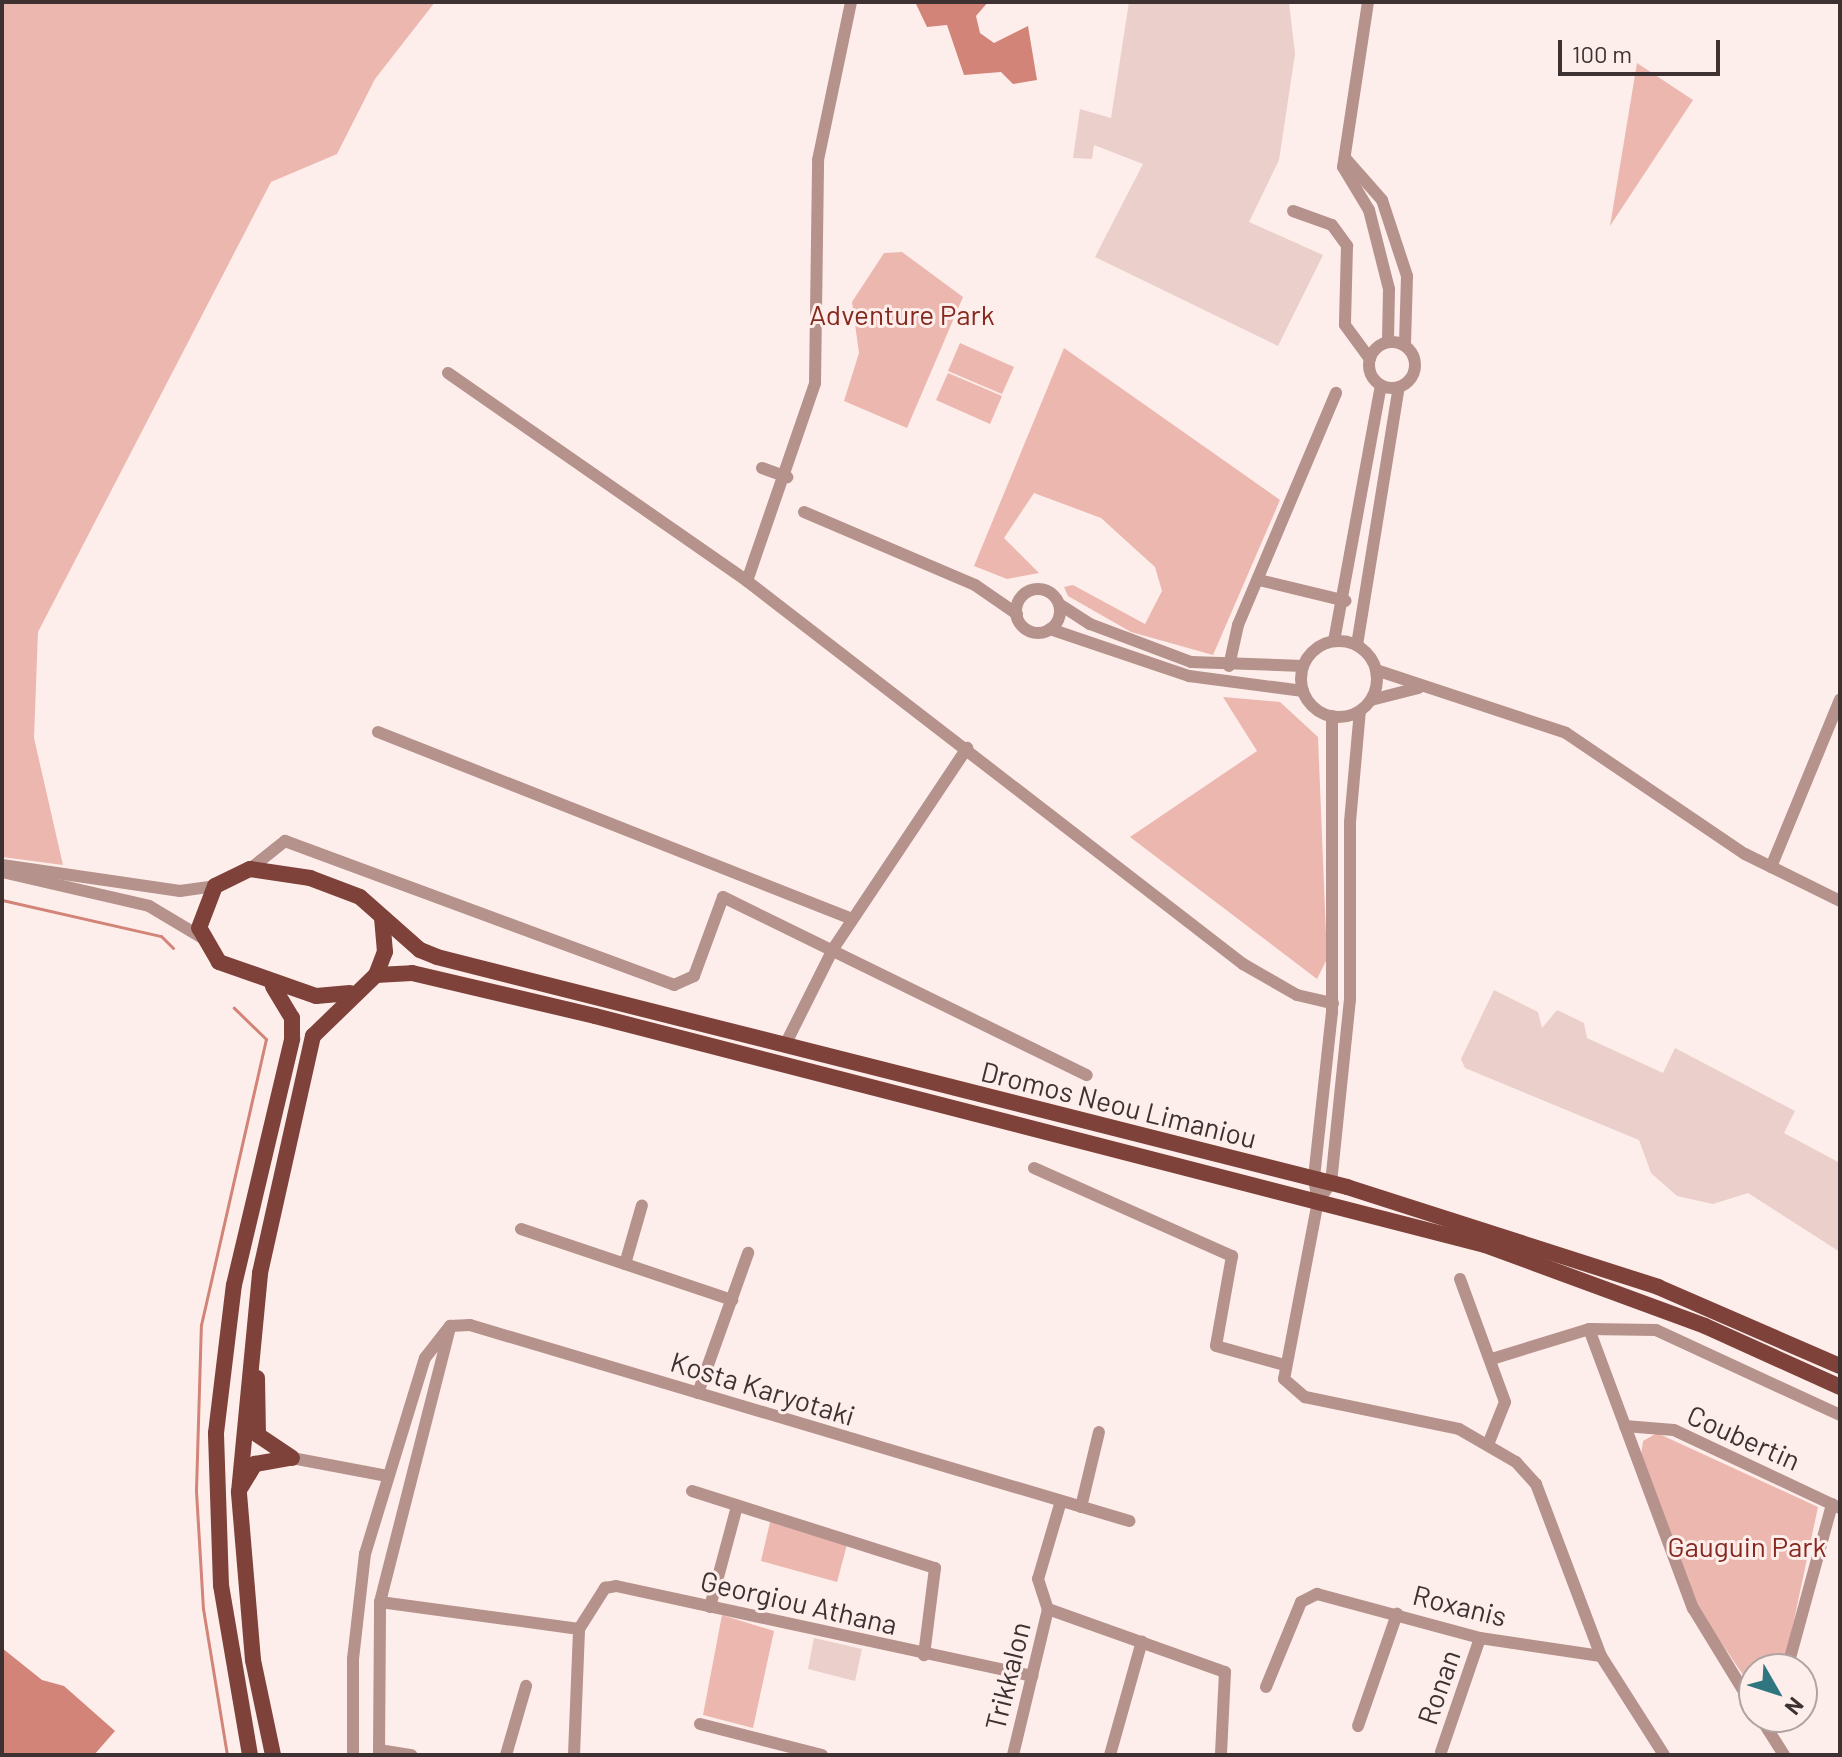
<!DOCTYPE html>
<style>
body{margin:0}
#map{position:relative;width:1842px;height:1757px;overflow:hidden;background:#feeeeb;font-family:Barlow,sans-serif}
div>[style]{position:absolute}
.green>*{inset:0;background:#ecb7ae}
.water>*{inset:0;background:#d28478}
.stream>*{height:3px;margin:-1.5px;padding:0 1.5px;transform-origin:1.5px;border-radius:1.5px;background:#d28478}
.building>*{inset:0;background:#eacfca}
.minor>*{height:12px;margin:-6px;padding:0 6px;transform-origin:6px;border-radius:6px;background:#b6928c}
.minor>.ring{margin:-6px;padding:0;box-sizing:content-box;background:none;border:12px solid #b6928c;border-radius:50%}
.major>*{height:16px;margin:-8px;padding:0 8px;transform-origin:8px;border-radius:8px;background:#7e423a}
span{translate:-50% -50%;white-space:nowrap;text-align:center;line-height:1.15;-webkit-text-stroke:6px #feeeeb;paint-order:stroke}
.park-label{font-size:28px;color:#85281f}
.street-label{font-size:28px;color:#3d3231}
.frame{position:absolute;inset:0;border:4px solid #3d3231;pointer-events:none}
.north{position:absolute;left:1738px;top:1653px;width:80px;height:80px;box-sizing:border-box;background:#feeeeb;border:2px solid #b1a3a1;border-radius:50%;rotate:129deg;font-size:22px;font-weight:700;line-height:32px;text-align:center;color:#3d3231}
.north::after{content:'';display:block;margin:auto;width:28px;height:36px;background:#2f7681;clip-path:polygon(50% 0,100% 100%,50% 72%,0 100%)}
.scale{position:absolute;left:1558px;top:40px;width:162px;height:36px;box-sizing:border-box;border:4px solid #3d3231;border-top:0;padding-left:10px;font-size:24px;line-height:28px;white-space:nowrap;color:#3d3231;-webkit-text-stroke:6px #feeeeb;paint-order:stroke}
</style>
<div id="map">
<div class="green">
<div style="clip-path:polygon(2px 2px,435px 2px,375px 79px,337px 154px,271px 182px,38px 632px,34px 738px,63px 865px,2px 857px)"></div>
<div style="clip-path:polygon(1637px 63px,1693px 100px,1610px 226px)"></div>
<div style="clip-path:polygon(902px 252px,963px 297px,907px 428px,844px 401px,859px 353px,852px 302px,884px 253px)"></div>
<div style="clip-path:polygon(960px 343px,1014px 367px,1002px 394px,948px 371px)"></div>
<div style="clip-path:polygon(1064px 348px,1280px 500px,1213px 655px,1131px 632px,1068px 596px,1064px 587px,1073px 585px,1145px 624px,1162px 591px,1155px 567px,1101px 518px,1034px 493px,1004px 538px,1039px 573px,1007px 579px,974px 566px)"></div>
<div style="clip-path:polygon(948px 373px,1002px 396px,990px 424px,936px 400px)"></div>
<div style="clip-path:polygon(1223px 697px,1280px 702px,1318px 737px,1327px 959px,1317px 979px,1130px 837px,1257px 751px)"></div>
<div style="clip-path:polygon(1657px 1433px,1818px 1507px,1787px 1653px,1780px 1669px,1754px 1669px,1754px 1691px,1699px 1610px,1641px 1455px,1643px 1441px)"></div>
<div style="clip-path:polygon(771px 1518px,848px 1541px,837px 1582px,761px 1561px)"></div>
<div style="clip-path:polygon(722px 1615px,774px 1631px,753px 1728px,703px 1715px)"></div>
</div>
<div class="water">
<div style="clip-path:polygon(988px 2px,976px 16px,980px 33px,994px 43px,1028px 26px,1037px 80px,1013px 84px,1001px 72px,964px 75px,947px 25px,927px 27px,916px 4px)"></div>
<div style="clip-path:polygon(2px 1648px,42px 1680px,64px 1686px,115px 1731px,94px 1755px,2px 1755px)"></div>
</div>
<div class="stream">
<div style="left:2px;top:900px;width:163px;rotate:12.8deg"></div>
<div style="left:161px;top:936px;width:17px;rotate:45deg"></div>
<div style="left:227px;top:1755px;width:148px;rotate:-99.3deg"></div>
<div style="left:203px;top:1609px;width:119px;rotate:-93.4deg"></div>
<div style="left:196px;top:1490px;width:165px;rotate:-88.3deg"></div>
<div style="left:201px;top:1325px;width:293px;rotate:-77.2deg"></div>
<div style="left:266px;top:1039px;width:45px;rotate:-135.9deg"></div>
</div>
<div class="building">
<div style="clip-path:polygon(1129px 2px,1289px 2px,1295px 54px,1279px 160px,1249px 222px,1323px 255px,1278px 346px,1095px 257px,1143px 164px,1094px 145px,1092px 159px,1073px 158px,1080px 109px,1111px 118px)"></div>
<div style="clip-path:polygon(1494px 990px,1538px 1012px,1542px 1028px,1557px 1010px,1584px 1023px,1587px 1038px,1663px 1073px,1675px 1048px,1795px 1111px,1784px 1133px,1840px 1163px,1840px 1252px,1748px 1193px,1713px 1204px,1677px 1196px,1651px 1173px,1639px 1140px,1465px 1068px,1461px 1059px)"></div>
<div style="clip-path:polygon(814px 1638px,862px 1649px,855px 1681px,808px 1669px)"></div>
</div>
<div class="minor">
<div style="left:1368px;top:2px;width:167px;rotate:98.6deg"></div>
<div style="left:1343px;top:167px;width:50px;rotate:58.8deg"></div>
<div style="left:1369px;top:210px;width:81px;rotate:75.8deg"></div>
<div style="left:1389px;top:289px;width:53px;rotate:91.1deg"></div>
<div style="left:1345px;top:158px;width:56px;rotate:48.6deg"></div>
<div style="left:1382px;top:200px;width:80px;rotate:71.8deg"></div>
<div style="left:1407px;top:276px;width:69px;rotate:91.7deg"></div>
<div style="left:1293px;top:211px;width:41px;rotate:19.7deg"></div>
<div style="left:1332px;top:225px;width:26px;rotate:54deg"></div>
<div style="left:1347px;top:246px;width:79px;rotate:91.5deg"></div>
<div style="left:1345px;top:325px;width:42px;rotate:53.7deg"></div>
<div class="ring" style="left:1369px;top:342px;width:34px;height:34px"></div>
<div style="left:448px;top:373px;width:364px;rotate:34.8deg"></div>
<div style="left:747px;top:581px;width:627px;rotate:37.67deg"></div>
<div style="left:1243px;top:964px;width:62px;rotate:29.9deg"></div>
<div style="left:1297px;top:995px;width:37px;rotate:13deg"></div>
<div style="left:762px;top:468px;width:27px;rotate:20deg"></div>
<div style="left:804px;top:512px;width:186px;rotate:23.1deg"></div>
<div style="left:975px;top:585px;width:51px;rotate:34.6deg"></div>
<div style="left:1259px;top:580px;width:89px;rotate:13.6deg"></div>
<div style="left:747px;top:581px;width:209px;rotate:-71deg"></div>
<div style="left:815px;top:383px;width:223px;rotate:-89.2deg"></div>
<div style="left:818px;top:160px;width:161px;rotate:-78.2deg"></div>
<div class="ring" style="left:1016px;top:589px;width:32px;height:32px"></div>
<div style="left:1059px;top:604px;width:37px;rotate:33deg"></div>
<div style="left:1090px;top:624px;width:108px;rotate:20.6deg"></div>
<div style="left:1191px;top:662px;width:112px;rotate:2deg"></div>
<div style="left:1050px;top:629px;width:147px;rotate:18.7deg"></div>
<div style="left:1189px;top:676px;width:115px;rotate:7.5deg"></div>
<div class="ring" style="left:1301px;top:641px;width:64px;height:64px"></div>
<div style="left:1334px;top:641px;width:259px;rotate:-79.6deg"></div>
<div style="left:1357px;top:645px;width:261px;rotate:-80.8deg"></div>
<div style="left:1229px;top:666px;width:42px;rotate:-77.6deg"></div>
<div style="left:1238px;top:625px;width:252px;rotate:-67.1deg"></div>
<div style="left:1376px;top:670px;width:200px;rotate:18.3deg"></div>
<div style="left:1566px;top:733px;width:216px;rotate:34.1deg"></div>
<div style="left:1745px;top:854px;width:106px;rotate:26.3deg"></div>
<div style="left:1371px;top:700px;width:49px;rotate:-14.3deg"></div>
<div style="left:1332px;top:716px;width:296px;rotate:90deg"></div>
<div style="left:1332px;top:1012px;width:168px;rotate:96.2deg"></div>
<div style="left:1314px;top:1179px;width:22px;rotate:80deg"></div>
<div style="left:1318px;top:1201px;width:181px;rotate:100.8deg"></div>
<div style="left:1284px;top:1379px;width:28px;rotate:41deg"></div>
<div style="left:1305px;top:1397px;width:157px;rotate:11.7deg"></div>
<div style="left:1459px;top:1429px;width:66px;rotate:30.1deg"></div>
<div style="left:1516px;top:1462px;width:30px;rotate:48deg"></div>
<div style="left:1536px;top:1484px;width:184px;rotate:69.3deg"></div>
<div style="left:1601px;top:1656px;width:117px;rotate:57.5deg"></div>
<div style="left:378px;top:732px;width:510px;rotate:21.53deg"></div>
<div style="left:2px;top:865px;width:180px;rotate:8.3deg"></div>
<div style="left:180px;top:891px;width:35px;rotate:-8deg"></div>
<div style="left:1771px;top:867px;width:181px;rotate:-67.6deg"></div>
<div style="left:250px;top:869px;width:45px;rotate:-38.7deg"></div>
<div style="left:285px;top:841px;width:415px;rotate:20.3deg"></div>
<div style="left:674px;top:985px;width:22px;rotate:-24deg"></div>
<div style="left:694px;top:976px;width:84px;rotate:-69.8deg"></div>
<div style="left:723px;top:897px;width:405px;rotate:26.1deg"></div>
<div style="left:2px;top:872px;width:151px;rotate:13deg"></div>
<div style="left:149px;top:906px;width:61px;rotate:30.8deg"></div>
<div style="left:785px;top:1045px;width:107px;rotate:-63.4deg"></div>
<div style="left:833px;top:949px;width:242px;rotate:-56.3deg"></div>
<div style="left:1034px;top:1168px;width:217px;rotate:24deg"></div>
<div style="left:1232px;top:1256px;width:91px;rotate:100.1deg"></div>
<div style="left:1216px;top:1346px;width:71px;rotate:15.6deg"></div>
<div style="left:1318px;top:1201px;width:22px;rotate:-54deg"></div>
<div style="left:1331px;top:1183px;width:184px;rotate:-84.1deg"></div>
<div style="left:1350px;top:1000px;width:178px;rotate:-90deg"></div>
<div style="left:1350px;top:822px;width:111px;rotate:-84.9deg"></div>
<div style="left:521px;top:1229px;width:223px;rotate:18.6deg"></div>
<div style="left:625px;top:1264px;width:61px;rotate:-73.9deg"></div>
<div style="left:1460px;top:1279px;width:131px;rotate:69.9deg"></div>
<div style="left:1505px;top:1402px;width:43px;rotate:111.8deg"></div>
<div style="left:450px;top:1326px;width:20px;rotate:-3deg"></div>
<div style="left:470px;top:1325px;width:688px;rotate:16.56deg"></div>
<div style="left:1589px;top:1329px;width:298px;rotate:69.6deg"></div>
<div style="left:1693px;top:1608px;width:117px;rotate:58.6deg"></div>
<div style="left:1495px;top:1358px;width:98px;rotate:-17.1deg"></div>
<div style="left:1589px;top:1329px;width:67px;rotate:0.9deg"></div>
<div style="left:1656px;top:1330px;width:203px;rotate:24.8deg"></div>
<div style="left:698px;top:1393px;width:149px;rotate:-70.3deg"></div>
<div style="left:1625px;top:1426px;width:49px;rotate:4.7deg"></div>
<div style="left:1674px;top:1430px;width:183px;rotate:25.2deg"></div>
<div style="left:292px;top:1458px;width:97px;rotate:10.7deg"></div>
<div style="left:692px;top:1491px;width:255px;rotate:17.6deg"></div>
<div style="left:935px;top:1568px;width:88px;rotate:97.2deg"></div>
<div style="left:1061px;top:1501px;width:81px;rotate:106.4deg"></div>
<div style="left:1038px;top:1579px;width:32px;rotate:72deg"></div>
<div style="left:1048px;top:1609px;width:188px;rotate:19.6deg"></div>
<div style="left:1225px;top:1672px;width:83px;rotate:92.8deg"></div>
<div style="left:1081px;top:1507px;width:77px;rotate:-76.5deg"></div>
<div style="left:380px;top:1602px;width:201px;rotate:7.7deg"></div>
<div style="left:710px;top:1607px;width:105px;rotate:-75deg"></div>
<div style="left:579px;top:1629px;width:49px;rotate:-57.6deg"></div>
<div style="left:605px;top:1588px;width:11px;rotate:-10deg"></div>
<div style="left:616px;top:1586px;width:426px;rotate:12.2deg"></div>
<div style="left:1787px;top:1669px;width:171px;rotate:-74.7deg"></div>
<div style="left:1266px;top:1687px;width:92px;rotate:-67.6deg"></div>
<div style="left:1301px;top:1602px;width:18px;rotate:-27deg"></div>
<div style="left:1317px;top:1594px;width:169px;rotate:15.1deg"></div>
<div style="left:1480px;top:1638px;width:122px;rotate:8.5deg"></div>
<div style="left:1760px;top:1717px;width:45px;rotate:57.7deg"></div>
<div style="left:700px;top:1724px;width:126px;rotate:14.3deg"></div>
<div style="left:1358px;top:1726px;width:119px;rotate:-70.8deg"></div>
<div style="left:379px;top:1750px;width:33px;rotate:9deg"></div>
<div style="left:1441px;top:1752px;width:120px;rotate:-71.1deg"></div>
<div style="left:353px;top:1755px;width:96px;rotate:-90deg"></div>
<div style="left:353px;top:1659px;width:106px;rotate:-83.5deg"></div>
<div style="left:365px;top:1554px;width:205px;rotate:-73deg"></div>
<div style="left:425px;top:1358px;width:41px;rotate:-52deg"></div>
<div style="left:379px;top:1755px;width:153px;rotate:-89.6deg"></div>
<div style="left:380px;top:1602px;width:284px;rotate:-75.7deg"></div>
<div style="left:506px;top:1755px;width:72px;rotate:-73.8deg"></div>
<div style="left:574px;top:1755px;width:126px;rotate:-87.7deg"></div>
<div style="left:1013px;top:1755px;width:150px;rotate:-76.5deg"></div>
<div style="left:1110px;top:1755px;width:118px;rotate:-74.3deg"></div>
</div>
<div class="major">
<div style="left:376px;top:975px;width:36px;rotate:-3deg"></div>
<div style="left:412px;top:973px;width:188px;rotate:13.2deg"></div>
<div style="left:595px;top:1016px;width:919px;rotate:14.43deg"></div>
<div style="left:1485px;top:1245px;width:234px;rotate:20.2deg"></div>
<div style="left:1705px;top:1326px;width:148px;rotate:24.3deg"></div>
<div style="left:350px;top:993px;width:34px;rotate:175deg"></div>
<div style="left:316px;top:996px;width:103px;rotate:-160.7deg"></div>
<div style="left:219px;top:962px;width:39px;rotate:-120deg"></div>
<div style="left:199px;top:928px;width:45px;rotate:-69.1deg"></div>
<div style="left:215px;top:886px;width:39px;rotate:-26deg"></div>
<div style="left:250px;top:869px;width:61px;rotate:8.5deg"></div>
<div style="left:310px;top:878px;width:53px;rotate:20.8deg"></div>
<div style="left:360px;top:897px;width:80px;rotate:41.5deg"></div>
<div style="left:420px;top:950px;width:18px;rotate:22deg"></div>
<div style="left:437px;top:957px;width:939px;rotate:14.18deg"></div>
<div style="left:1347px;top:1187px;width:327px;rotate:17.8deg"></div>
<div style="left:1658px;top:1287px;width:198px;rotate:23.5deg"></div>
<div style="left:257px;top:1378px;width:57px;rotate:89deg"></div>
<div style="left:258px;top:1435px;width:41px;rotate:34.1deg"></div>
<div style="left:241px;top:1487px;width:27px;rotate:-59deg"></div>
<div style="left:255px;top:1464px;width:34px;rotate:-10deg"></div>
<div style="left:250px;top:1755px;width:172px;rotate:-99.7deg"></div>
<div style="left:221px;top:1585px;width:152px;rotate:-91.9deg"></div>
<div style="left:216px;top:1433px;width:149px;rotate:-83.1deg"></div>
<div style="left:234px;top:1285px;width:253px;rotate:-76.7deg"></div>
<div style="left:292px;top:1039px;width:21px;rotate:-90deg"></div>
<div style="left:292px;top:1018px;width:37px;rotate:-121deg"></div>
<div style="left:273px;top:1755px;width:97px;rotate:-101.9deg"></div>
<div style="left:253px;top:1660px;width:169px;rotate:-94.8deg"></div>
<div style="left:239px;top:1492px;width:220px;rotate:-84.5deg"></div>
<div style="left:260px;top:1273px;width:243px;rotate:-77.4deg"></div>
<div style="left:313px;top:1036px;width:88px;rotate:-44.1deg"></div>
<div style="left:376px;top:975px;width:25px;rotate:-69deg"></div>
<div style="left:385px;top:952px;width:33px;rotate:-95deg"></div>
</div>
<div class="park-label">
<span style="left:902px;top:314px">Adventure Park</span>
<span style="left:1747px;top:1546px">Gauguin Park</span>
</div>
<div class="street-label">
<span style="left:1119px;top:1104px;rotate:14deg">Dromos Neou Limaniou</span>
<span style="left:763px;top:1388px;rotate:17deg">Kosta Karyotaki</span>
<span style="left:1744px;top:1437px;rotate:24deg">Coubertin</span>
<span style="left:799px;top:1602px;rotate:13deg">Georgiou Athana</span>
<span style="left:1460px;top:1605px;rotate:14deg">Roxanis</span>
<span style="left:1007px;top:1676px;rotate:-76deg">Trikkalon</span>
<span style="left:1438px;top:1687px;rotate:-71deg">Ronan</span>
</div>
<div class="frame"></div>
<div class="north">N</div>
<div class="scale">100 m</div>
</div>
